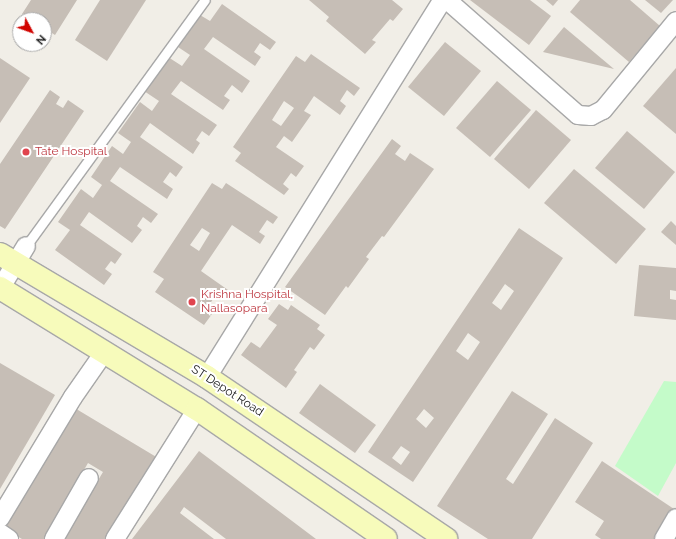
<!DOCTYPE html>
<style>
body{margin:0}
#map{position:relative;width:676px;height:539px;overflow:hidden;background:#f1eee7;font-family:Raleway,sans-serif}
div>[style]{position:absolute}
.park>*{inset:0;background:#c4fbc9}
.building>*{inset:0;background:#c6beb6}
.roads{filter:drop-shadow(1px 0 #a8a8a8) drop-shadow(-1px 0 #a8a8a8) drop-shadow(0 1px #a8a8a8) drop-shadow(0 -1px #a8a8a8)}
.lane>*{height:9px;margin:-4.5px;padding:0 4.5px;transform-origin:4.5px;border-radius:4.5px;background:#fff}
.street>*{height:18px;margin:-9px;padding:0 9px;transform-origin:9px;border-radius:9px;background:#fff}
.secondary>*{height:22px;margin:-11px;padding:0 11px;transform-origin:11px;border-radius:11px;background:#f7fbbb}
.dots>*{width:11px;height:11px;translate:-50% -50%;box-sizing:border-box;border:2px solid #fff;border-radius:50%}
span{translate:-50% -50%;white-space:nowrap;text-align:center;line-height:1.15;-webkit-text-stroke:4px #fff;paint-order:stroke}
.health-label{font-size:12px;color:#be3a42}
.left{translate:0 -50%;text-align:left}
.street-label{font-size:12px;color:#212121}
.north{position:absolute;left:12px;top:12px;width:40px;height:40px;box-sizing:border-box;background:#fff;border:1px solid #a6a6a6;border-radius:50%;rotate:131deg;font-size:11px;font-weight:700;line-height:16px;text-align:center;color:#212121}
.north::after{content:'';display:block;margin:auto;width:14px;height:18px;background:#d10400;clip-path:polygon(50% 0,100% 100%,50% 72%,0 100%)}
</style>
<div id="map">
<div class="park">
<div style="clip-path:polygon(664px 381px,676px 382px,676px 463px,658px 496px,615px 466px)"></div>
</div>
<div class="building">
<div style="clip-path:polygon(31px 0,77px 0,55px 35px,44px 28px,44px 20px,31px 20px,22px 14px)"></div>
<div style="clip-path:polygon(100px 0,146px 0,107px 61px,75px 40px)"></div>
<div style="clip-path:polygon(309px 0,392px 0,403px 9px,393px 21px,390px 19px,372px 40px,376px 42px,365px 54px,326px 21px,329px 17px)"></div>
<div style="clip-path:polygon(470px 0,530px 0,551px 16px,529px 45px)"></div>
<div style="clip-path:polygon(546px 0,558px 0,553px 6px)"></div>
<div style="clip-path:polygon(580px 0,630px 0,660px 26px,629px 62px,570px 12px)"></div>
<div style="clip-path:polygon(645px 0,673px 0,661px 13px)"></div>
<div style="clip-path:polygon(222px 4px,276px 42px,270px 50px,260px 43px,254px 52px,261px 57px,255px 66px,213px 37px,204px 49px,250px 81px,242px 93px,232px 85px,224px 96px,230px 100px,223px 110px,181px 81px,171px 94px,217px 125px,209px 136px,202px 131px,196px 140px,200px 143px,193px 154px,150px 123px,140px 137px,183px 167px,176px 177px,170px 172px,163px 182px,173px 189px,167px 199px,120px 167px,110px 181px,158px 214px,151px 223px,143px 217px,137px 226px,142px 230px,132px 243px,89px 212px,80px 225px,122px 254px,115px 264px,111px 261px,105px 269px,112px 274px,104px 285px,55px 250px,70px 230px,58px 222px,81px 189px,93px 198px,102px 185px,91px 177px,112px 146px,123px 154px,131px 142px,118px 133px,140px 102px,152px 111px,159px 101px,144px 91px,168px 57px,182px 66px,190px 55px,178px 47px,200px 15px,210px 21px)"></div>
<div style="clip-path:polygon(564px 27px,614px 69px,543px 52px)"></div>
<div style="clip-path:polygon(445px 42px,481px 71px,444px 116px,408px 87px)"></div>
<div style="clip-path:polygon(evenodd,311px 54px,360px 88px,354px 96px,347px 90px,340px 101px,346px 106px,340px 115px,314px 96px,304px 111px,311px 115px,292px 142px,284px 136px,276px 147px,304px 166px,296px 177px,291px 173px,283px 184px,289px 189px,284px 195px,235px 161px,241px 153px,233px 147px,296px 56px,305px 62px,311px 54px,284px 101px,294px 108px,281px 126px,272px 120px,284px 101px)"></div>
<div style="clip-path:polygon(0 58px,30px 78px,0 123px)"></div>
<div style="clip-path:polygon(676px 68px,676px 134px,643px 106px)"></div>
<div style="clip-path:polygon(497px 81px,531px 110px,490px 157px,456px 128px)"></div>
<div style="clip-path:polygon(50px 90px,60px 97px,56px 104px,63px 108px,68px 100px,84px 111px,5px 229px,0 226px,0 164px)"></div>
<div style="clip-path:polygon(536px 110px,571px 140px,529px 189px,494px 159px)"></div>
<div style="clip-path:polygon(627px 131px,675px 172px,644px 209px,595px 168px)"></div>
<div style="clip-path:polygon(392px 139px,401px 146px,395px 154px,405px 161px,410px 153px,434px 169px,384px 237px,382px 236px,366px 257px,369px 259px,348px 288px,346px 286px,325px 315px,285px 287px)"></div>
<div style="clip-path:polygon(574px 169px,646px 229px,616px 264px,544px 203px)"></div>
<div style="clip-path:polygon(evenodd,212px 183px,222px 189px,226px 183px,278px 217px,273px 224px,267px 220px,259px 232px,265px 236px,260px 244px,232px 225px,201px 271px,228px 290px,221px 300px,215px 296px,206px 310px,212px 314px,204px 325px,155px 292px,164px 279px,153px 272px,212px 183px,202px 228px,210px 233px,199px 251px,190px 245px,202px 228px)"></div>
<div style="clip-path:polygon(671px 221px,676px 226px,676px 245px,661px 232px)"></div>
<div style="clip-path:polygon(evenodd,519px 228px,563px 258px,413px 482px,368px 452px,519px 228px,505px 284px,514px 291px,501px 310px,492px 303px,505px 284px,519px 228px,468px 333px,480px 342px,468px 360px,456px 351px,468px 333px,519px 228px,424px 409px,434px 418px,426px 428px,416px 419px,424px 409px,519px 228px,401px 446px,410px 452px,401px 465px,392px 458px,401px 446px)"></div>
<div style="clip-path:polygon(639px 265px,676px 268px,676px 291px,670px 290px,670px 299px,676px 300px,676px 320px,634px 316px)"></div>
<div style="clip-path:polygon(279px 304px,288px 310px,291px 305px,320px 325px,317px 329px,325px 335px,314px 350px,310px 347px,294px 370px,297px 372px,286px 388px,241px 355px,251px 342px,260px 348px,277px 325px,268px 319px)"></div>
<div style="clip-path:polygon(0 363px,55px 395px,0 489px)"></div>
<div style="clip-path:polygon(320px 384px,376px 425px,355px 453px,299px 413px)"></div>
<div style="clip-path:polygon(512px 391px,548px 414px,506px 479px,513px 484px,555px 418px,593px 443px,532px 539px,488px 539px,437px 506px)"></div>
<div style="clip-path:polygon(73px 407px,158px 458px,109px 539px,63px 539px,103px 472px,88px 463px,44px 539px,22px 539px,2px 528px)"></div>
<div style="clip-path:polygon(199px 451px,316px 539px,226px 539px,184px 507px,180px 513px,214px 539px,132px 539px)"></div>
<div style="clip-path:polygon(602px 461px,674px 509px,654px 539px,601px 539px,595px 535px,604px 521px,575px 502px)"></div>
</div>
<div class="roads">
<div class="lane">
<div style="left:26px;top:246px;width:304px;rotate:-54deg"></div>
</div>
<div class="street">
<div style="left:447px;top:0;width:174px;rotate:41.3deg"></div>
<div style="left:578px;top:115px;width:13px;rotate:4deg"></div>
<div style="left:591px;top:116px;width:13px;rotate:-27deg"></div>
<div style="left:603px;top:110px;width:115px;rotate:-50.6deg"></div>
<div style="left:0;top:289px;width:50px;rotate:-58.8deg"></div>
<div style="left:207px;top:377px;width:445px;rotate:-58deg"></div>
<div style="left:0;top:518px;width:141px;rotate:-58.9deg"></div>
<div style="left:73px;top:397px;width:56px;rotate:-55.2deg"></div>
<div style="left:0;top:533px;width:11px;rotate:34deg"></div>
<div style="left:54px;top:539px;width:70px;rotate:-60.2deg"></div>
<div style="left:115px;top:539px;width:154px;rotate:-57.8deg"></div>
<div style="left:664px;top:539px;width:24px;rotate:-60deg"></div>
</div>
<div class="secondary">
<div style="left:0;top:254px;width:241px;rotate:30.7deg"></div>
<div style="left:207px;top:377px;width:289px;rotate:34.1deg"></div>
<div style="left:0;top:288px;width:231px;rotate:31.6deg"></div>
<div style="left:197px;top:409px;width:229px;rotate:34.5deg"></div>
</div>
</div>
<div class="dots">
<div style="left:26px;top:152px;background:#e0444e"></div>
<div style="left:192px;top:302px;background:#e0444e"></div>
</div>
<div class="health-label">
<span class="left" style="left:35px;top:152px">Tate Hospital</span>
<span class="left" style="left:201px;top:302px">Krishna Hospital,<br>Nallasopara</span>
</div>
<div class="street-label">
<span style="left:227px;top:391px;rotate:33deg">ST Depot Road</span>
</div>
<div class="north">N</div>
</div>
